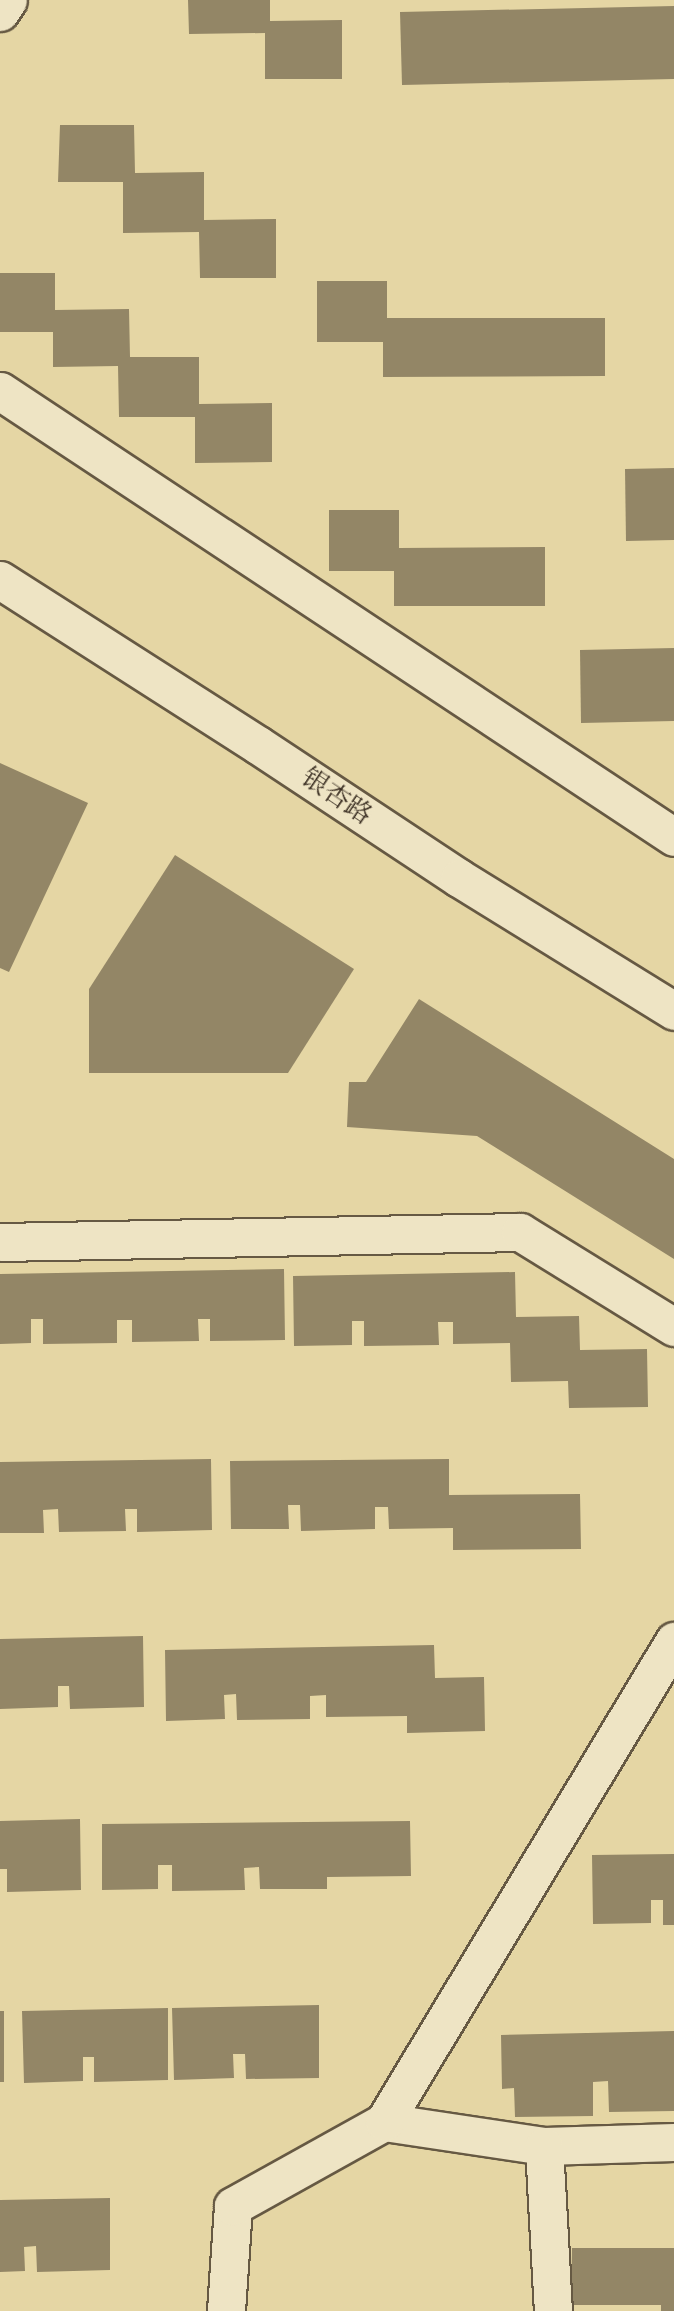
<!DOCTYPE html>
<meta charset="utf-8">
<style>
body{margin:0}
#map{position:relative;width:674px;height:2311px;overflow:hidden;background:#e5d6a4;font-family:"IM FELL English","Noto Serif SC",serif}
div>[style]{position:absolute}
.building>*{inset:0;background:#938666}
.roads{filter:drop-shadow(2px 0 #665943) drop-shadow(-2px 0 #665943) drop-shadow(0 2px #665943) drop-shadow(0 -2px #665943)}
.minor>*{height:37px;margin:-18.5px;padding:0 18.5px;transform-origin:18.5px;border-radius:18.5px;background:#eee4c4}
span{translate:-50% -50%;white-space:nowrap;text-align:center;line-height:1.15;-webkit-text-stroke:5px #eee4c4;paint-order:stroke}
.street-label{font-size:26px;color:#3b2f23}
</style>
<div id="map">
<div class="building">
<div style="clip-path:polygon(188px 0,270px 0,270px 21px,342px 20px,342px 79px,265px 79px,265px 33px,189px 34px)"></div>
<div style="clip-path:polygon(674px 6px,674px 79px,402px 85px,400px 12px)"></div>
<div style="clip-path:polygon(60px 125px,134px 125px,135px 173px,204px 172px,204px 220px,276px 219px,276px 278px,200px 278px,199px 232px,123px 233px,123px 182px,58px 182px)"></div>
<div style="clip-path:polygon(0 273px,55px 273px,55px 310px,129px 309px,130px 357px,199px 357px,199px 404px,272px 403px,272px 462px,195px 463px,195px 417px,119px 417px,118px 366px,53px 367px,53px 332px,0 332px)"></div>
<div style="clip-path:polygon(317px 281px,387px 281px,387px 318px,605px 318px,605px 376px,383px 377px,383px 342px,317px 342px)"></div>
<div style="clip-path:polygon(674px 468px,674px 540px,626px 541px,625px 469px)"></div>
<div style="clip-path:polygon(329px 510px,399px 510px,399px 548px,545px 547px,545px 606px,394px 606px,394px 571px,329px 571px)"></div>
<div style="clip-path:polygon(674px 648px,674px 721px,581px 723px,580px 650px)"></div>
<div style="clip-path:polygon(0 763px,88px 803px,9px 972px,0 968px)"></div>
<div style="clip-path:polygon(175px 855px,354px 969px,288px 1073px,89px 1073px,89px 989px)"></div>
<div style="clip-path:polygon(419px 999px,674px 1159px,674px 1259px,477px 1136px,347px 1127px,349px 1082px,366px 1082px)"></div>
<div style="clip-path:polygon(284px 1269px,285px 1340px,210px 1341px,210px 1319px,198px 1319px,199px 1341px,132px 1342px,132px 1320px,117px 1320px,117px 1343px,43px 1344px,43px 1319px,31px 1319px,31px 1343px,0 1344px,0 1274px)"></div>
<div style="clip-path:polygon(515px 1272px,516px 1317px,579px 1316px,580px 1350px,647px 1349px,648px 1407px,569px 1408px,568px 1381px,511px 1382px,510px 1343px,453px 1344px,453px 1322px,438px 1322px,439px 1345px,364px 1346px,364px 1321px,352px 1321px,352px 1345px,294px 1346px,293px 1276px)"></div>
<div style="clip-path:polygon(211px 1459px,212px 1530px,137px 1532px,137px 1509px,125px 1509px,126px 1531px,59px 1532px,58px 1509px,43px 1510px,44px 1533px,0 1533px,0 1462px)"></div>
<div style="clip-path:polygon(449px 1459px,449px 1495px,580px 1494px,581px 1549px,453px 1550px,453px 1528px,389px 1529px,388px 1507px,375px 1507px,375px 1529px,301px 1531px,300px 1505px,288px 1505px,289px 1529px,231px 1529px,230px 1461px)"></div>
<div style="clip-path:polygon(143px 1636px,144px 1707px,70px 1709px,69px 1686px,58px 1686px,58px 1707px,0 1709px,0 1639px)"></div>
<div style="clip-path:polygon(434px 1645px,435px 1678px,484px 1677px,485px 1731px,407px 1733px,407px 1716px,326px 1717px,326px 1695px,310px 1696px,310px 1719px,237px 1720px,236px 1694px,224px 1695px,225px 1719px,166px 1721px,165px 1650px)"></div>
<div style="clip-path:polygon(80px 1819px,81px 1890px,7px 1892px,7px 1869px,0 1869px,0 1821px)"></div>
<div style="clip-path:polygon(410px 1821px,411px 1876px,327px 1877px,327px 1889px,260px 1889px,259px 1867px,244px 1868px,245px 1890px,172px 1891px,172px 1865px,158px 1865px,158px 1889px,102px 1890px,102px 1824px)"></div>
<div style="clip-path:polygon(674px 1854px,674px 1925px,663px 1925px,663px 1900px,651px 1900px,651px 1923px,593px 1924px,592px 1855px)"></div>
<div style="clip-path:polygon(319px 2005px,319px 2078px,246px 2079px,245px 2054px,233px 2054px,234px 2078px,174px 2080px,172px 2008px)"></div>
<div style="clip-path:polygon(168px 2008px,168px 2080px,94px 2082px,94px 2057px,83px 2057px,83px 2081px,24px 2083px,22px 2011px)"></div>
<div style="clip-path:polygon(0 2011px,4px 2011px,4px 2082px,0 2082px)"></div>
<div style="clip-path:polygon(674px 2031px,674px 2111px,609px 2112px,608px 2081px,593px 2082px,593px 2116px,515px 2117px,514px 2088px,502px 2089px,501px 2035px)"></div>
<div style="clip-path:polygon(110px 2198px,110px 2270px,37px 2272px,36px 2246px,24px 2247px,25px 2271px,0 2272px,0 2200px)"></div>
<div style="clip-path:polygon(572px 2248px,674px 2248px,674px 2311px,661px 2311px,661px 2305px,571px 2305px)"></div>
</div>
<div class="roads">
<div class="minor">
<div style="left:0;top:12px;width:14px;rotate:-56deg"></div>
<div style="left:0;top:391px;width:808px;rotate:33.49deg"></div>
<div style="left:0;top:580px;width:306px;rotate:32.6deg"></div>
<div style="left:258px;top:745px;width:241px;rotate:33.5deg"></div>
<div style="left:459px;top:878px;width:253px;rotate:31.7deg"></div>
<div style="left:0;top:1242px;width:520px;rotate:-1.1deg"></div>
<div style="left:520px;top:1232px;width:181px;rotate:31.7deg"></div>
<div style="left:384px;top:2122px;width:162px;rotate:8.5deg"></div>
<div style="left:544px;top:2146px;width:130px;rotate:-1.8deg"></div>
<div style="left:544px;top:2146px;width:165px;rotate:86.9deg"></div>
<div style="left:226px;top:2311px;width:105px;rotate:-86.2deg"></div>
<div style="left:233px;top:2206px;width:173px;rotate:-29.1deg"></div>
<div style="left:384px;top:2122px;width:562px;rotate:-58.91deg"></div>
</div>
</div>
<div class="street-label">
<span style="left:336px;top:797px;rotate:34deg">银杏路</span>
</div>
</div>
